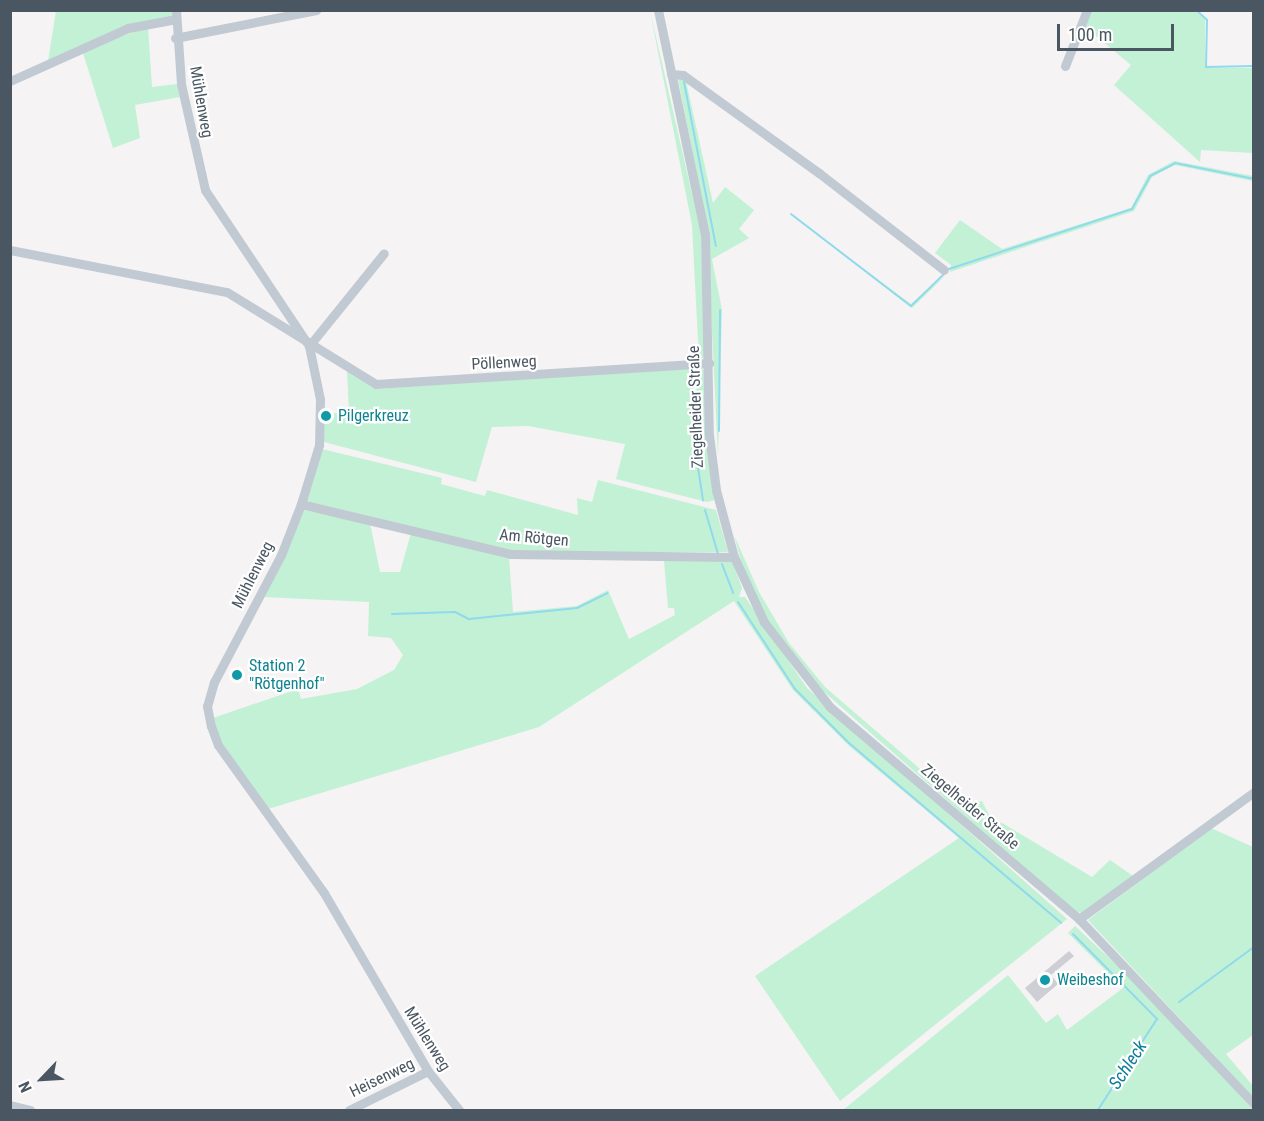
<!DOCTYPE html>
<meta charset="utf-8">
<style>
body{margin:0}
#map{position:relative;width:1264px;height:1121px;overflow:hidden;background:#f5f3f3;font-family:"Roboto Condensed",sans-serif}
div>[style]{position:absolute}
.green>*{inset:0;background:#c3f1d5}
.stream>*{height:2px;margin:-1px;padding:0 1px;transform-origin:1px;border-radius:1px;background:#90daee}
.building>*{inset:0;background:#cdcfd5}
.minor>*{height:9px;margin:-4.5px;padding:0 4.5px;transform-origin:4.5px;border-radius:4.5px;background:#c1cad2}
.dots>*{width:16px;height:16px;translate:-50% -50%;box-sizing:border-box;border:3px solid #fff;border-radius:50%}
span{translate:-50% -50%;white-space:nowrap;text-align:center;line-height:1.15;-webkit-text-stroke:4.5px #fff;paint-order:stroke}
.street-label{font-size:16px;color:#4a5661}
.culture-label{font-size:16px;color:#0d838f}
.left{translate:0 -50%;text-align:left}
.water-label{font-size:18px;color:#0c7c9b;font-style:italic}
.frame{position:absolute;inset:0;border:12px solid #4a5661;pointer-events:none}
.north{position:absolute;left:12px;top:1049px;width:60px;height:60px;-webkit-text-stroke:4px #fff;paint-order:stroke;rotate:245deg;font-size:16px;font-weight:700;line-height:24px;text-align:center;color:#4a5661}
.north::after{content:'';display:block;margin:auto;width:21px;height:27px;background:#4a5661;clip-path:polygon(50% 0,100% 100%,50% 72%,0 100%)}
.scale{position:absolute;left:1057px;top:24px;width:117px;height:27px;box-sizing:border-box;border:3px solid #4a5661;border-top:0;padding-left:8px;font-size:18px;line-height:21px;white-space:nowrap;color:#4a5661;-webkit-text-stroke:4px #fff;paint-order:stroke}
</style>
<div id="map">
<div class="green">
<div style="clip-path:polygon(56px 11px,174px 11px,173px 17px,48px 61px)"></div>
<div style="clip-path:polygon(650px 11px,701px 233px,705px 357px,699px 360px,692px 225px)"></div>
<div style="clip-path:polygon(1090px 11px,1195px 11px,1205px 19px,1205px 68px,1253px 68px,1253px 153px,1201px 150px,1200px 162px,1114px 85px,1131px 65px,1084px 26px)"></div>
<div style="clip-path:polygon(148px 27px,152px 87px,177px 84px,180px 97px,135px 105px,140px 138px,113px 148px,82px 50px)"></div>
<div style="clip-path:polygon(678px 79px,686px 81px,713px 203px,725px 187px,754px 210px,739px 229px,749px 238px,712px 259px,722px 310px,718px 456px,707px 227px)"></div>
<div style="clip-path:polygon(1174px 161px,1253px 176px,1253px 181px,1175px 165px,1152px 177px,1134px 211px,950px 272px,951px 265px,935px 253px,960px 220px,1002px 249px,1131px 208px,1148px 175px)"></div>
<div style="clip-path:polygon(790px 214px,911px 304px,946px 275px,912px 308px)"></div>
<div style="clip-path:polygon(698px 367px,704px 370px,715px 500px,707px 502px,616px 479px,625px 444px,528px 426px,492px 427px,476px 482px,324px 442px,324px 414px,349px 412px,347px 371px,376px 389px)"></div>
<div style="clip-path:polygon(322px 449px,442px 478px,441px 484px,485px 496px,487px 490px,578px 515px,577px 498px,592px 502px,598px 480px,716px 510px,728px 552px,514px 552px,306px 501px)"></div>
<div style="clip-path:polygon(715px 460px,734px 535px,759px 592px,789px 643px,825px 687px,962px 805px,982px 801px,989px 815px,1092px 877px,1110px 860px,1133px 876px,1082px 913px,1074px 912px,814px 683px,765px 617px,742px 566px)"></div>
<div style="clip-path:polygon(303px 510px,370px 523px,380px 572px,400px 572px,411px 533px,509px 557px,513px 612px,577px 606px,608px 590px,629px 639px,675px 615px,674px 608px,668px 608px,664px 561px,732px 561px,742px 588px,739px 597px,745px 597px,807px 688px,1067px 919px,840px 1101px,755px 976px,959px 838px,848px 745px,793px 690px,734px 601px,539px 727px,268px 809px,221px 742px,213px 718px,298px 689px,301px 699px,357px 689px,394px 670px,403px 655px,391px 638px,368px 636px,369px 602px,263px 597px)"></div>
<div style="clip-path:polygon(1211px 828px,1253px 847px,1253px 1035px,1226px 1054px,1253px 1086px,1253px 1097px,1088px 920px)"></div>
<div style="clip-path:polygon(1075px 926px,1153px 999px,1253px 1110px,843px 1110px,1008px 975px,1046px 1023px,1058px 1014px,1067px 1030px,1123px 988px,1068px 933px)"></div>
</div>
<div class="stream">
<div style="left:1196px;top:10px;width:15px;rotate:42deg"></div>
<div style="left:1207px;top:20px;width:47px;rotate:91.2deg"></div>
<div style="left:1206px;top:67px;width:48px;rotate:-1.2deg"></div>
<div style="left:684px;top:82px;width:167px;rotate:79deg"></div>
<div style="left:791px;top:214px;width:151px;rotate:37.5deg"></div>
<div style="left:911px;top:306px;width:46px;rotate:-44.1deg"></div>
<div style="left:949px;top:269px;width:193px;rotate:-18.2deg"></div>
<div style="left:1132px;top:209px;width:38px;rotate:-61deg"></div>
<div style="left:1150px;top:176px;width:28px;rotate:-27deg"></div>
<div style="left:1175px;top:163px;width:81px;rotate:11.4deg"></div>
<div style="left:719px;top:431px;width:121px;rotate:-89.5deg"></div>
<div style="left:695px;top:448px;width:53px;rotate:81.3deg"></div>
<div style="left:705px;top:510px;width:46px;rotate:73.5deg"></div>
<div style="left:722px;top:564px;width:31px;rotate:69deg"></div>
<div style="left:738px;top:602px;width:104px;rotate:56.8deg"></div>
<div style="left:795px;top:689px;width:76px;rotate:45deg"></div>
<div style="left:849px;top:743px;width:278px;rotate:40.3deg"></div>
<div style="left:392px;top:614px;width:63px;rotate:-1.8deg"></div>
<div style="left:455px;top:612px;width:16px;rotate:27deg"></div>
<div style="left:469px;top:619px;width:109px;rotate:-5.8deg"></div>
<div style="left:577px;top:608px;width:34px;rotate:-26deg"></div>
<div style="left:1073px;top:934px;width:120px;rotate:45.3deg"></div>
<div style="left:1157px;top:1019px;width:108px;rotate:123deg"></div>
<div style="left:1179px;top:1002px;width:93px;rotate:-36.3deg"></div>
</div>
<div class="building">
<div style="clip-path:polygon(1069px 951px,1074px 956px,1051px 975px,1058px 984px,1037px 1002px,1025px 988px)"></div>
</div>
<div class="minor">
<div style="left:176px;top:10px;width:74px;rotate:86.1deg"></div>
<div style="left:181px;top:84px;width:109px;rotate:77.2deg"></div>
<div style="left:205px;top:190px;width:187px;rotate:56.3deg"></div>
<div style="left:309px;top:346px;width:54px;rotate:78.3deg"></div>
<div style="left:320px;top:399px;width:46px;rotate:91.2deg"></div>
<div style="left:319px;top:445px;width:62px;rotate:107deg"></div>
<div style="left:301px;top:504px;width:55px;rotate:111.4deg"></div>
<div style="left:281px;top:555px;width:144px;rotate:117.8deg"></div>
<div style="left:214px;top:682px;width:25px;rotate:106deg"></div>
<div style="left:207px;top:706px;width:20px;rotate:79deg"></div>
<div style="left:211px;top:726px;width:20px;rotate:70deg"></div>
<div style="left:218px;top:745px;width:182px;rotate:54.4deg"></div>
<div style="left:324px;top:893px;width:206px;rotate:59.7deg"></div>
<div style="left:428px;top:1071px;width:50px;rotate:51.5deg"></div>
<div style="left:658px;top:10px;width:229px;rotate:78.2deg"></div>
<div style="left:705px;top:234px;width:201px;rotate:88.9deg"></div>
<div style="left:709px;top:435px;width:55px;rotate:82.7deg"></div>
<div style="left:716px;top:490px;width:69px;rotate:75deg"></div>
<div style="left:734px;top:557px;width:72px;rotate:65.2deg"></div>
<div style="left:764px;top:622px;width:108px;rotate:52.2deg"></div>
<div style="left:830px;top:707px;width:327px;rotate:40.4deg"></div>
<div style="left:1079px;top:919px;width:255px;rotate:46.6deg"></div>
<div style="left:175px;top:38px;width:144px;rotate:-11.2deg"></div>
<div style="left:1065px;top:66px;width:60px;rotate:-68.6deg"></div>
<div style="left:671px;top:74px;width:12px;rotate:5deg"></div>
<div style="left:683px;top:75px;width:168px;rotate:35.8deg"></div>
<div style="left:819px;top:173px;width:158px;rotate:37.8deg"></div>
<div style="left:10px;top:81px;width:129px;rotate:-24.2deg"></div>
<div style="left:128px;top:28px;width:49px;rotate:-10.6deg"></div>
<div style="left:10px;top:250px;width:221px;rotate:11deg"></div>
<div style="left:227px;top:292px;width:175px;rotate:31.7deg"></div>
<div style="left:376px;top:384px;width:334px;rotate:-3.6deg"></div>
<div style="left:309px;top:346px;width:119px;rotate:-51.1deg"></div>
<div style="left:301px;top:504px;width:216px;rotate:13.4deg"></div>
<div style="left:511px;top:554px;width:223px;rotate:0.8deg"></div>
<div style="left:1079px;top:919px;width:216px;rotate:-36deg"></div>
<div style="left:10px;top:1105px;width:21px;rotate:14deg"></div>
<div style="left:349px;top:1110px;width:88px;rotate:-26.3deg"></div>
</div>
<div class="dots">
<div style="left:326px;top:416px;background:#0f9aa8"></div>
<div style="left:237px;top:675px;background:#0f9aa8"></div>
<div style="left:1045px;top:980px;background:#0f9aa8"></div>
</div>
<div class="street-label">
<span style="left:201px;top:102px;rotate:80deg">Mühlenweg</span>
<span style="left:504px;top:363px;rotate:-3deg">Pöllenweg</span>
<span style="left:696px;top:407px;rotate:-92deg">Ziegelheider Straße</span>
<span style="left:534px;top:538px;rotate:5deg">Am Rötgen</span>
<span style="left:253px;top:575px;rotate:-63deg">Mühlenweg</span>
<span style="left:970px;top:807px;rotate:40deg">Ziegelheider Straße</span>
<span style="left:427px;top:1039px;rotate:58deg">Mühlenweg</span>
<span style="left:382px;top:1078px;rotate:-26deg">Heisenweg</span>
</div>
<div class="culture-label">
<span class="left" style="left:338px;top:416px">Pilgerkreuz</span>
<span class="left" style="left:249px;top:675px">Station 2<br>"Rötgenhof"</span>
<span class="left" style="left:1057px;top:980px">Weibeshof</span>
</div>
<div class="water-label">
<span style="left:1128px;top:1065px;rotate:-57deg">Schleck</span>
</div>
<div class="frame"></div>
<div class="north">N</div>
<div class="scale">100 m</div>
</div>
